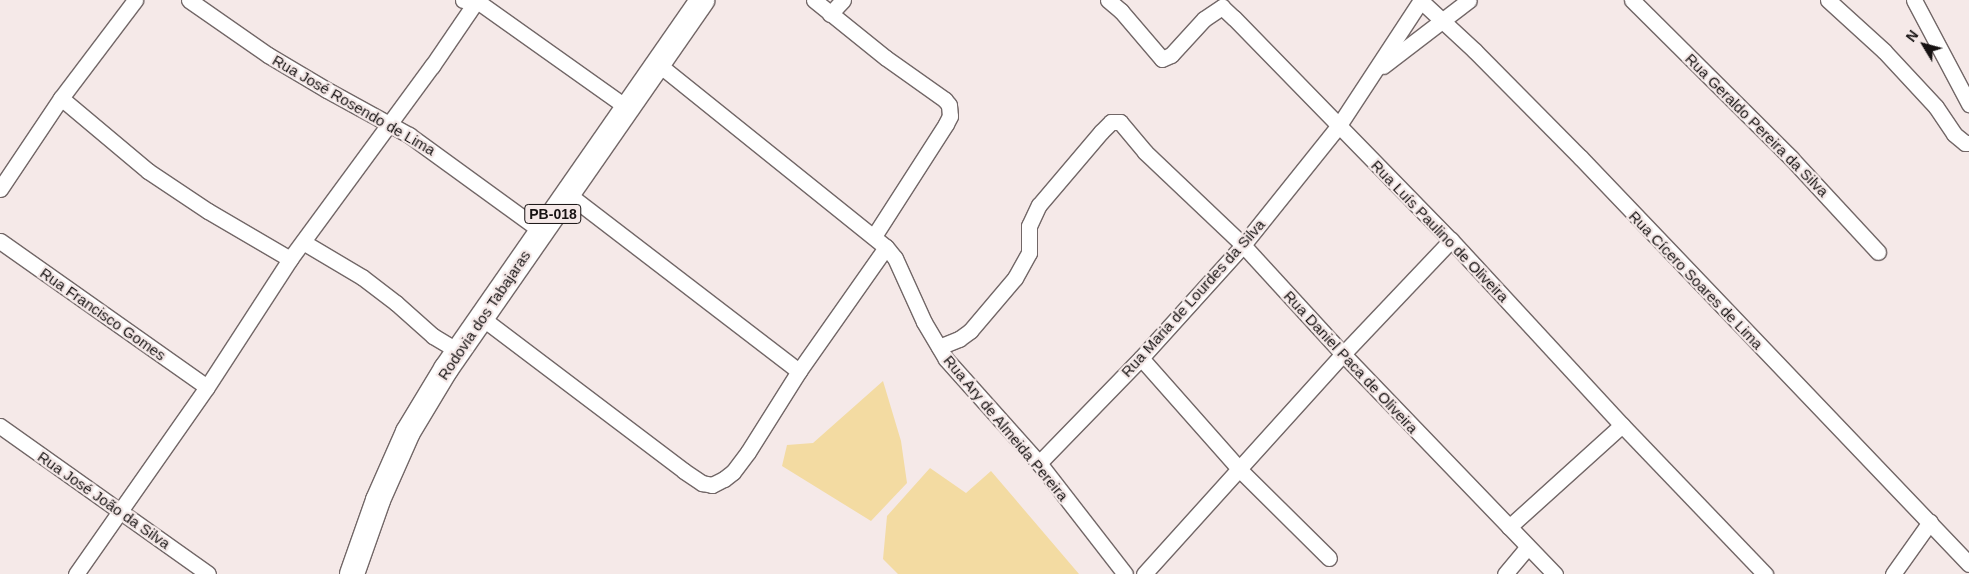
<!DOCTYPE html>
<meta charset="utf-8">
<style>
body{margin:0}
#map{position:relative;width:1969px;height:574px;overflow:hidden;background:#f5e9e8;font-family:Arial,sans-serif}
div>[style]{position:absolute}
.green>*{inset:0;background:#f3dba2}
.roads{filter:drop-shadow(1px 0 #726767) drop-shadow(-1px 0 #726767) drop-shadow(0 1px #726767) drop-shadow(0 -1px #726767)}
.minor>*{height:15px;margin:-7.5px;padding:0 7.5px;transform-origin:7.5px;border-radius:7.5px;background:#fff}
.primary>*{height:24px;margin:-12px;padding:0 12px;transform-origin:12px;border-radius:12px;background:#fff}
span{translate:-50% -50%;white-space:nowrap;text-align:center;line-height:1.15;-webkit-text-stroke:4.5px #f5e9e8;paint-order:stroke}
.shield-label span{padding:1px 4px;background:#f5e9e8;border:1px solid;border-radius:4px;-webkit-text-stroke-width:0}
.shield-label{font-size:14px;color:#161212;font-weight:700}
.street-label{font-size:15px;color:#161212}
.north{position:absolute;left:1899px;top:20px;width:50px;height:50px;-webkit-text-stroke:4px #f5e9e8;paint-order:stroke;rotate:307deg;font-size:14px;font-weight:700;line-height:20px;text-align:center;color:#161212}
.north::after{content:'';display:block;margin:auto;width:18px;height:22px;background:#161212;clip-path:polygon(50% 0,100% 100%,50% 72%,0 100%)}
</style>
<div id="map">
<div class="green">
<div style="clip-path:polygon(883px 381px,901px 441px,907px 483px,871px 521px,782px 466px,787px 445px,813px 443px)"></div>
<div style="clip-path:polygon(930px 468px,966px 493px,991px 471px,1079px 574px,898px 574px,883px 559px,887px 516px)"></div>
</div>
<div class="roads">
<div class="minor">
<div style="left:189px;top:0;width:96px;rotate:34.8deg"></div>
<div style="left:268px;top:55px;width:69px;rotate:30.7deg"></div>
<div style="left:327px;top:90px;width:94px;rotate:28.8deg"></div>
<div style="left:409px;top:135px;width:163px;rotate:36deg"></div>
<div style="left:463px;top:0;width:14px;rotate:4deg"></div>
<div style="left:477px;top:1px;width:183px;rotate:35.4deg"></div>
<div style="left:814px;top:0;width:92px;rotate:38.9deg"></div>
<div style="left:886px;top:58px;width:72px;rotate:35.4deg"></div>
<div style="left:945px;top:100px;width:6px;rotate:51deg"></div>
<div style="left:949px;top:105px;width:11px;rotate:85deg"></div>
<div style="left:950px;top:116px;width:9px;rotate:117deg"></div>
<div style="left:946px;top:124px;width:133px;rotate:122.7deg"></div>
<div style="left:1108px;top:0;width:17px;rotate:40deg"></div>
<div style="left:1121px;top:11px;width:63px;rotate:49.5deg"></div>
<div style="left:1162px;top:59px;width:10px;rotate:-24deg"></div>
<div style="left:1171px;top:55px;width:49px;rotate:-47.5deg"></div>
<div style="left:1204px;top:19px;width:22px;rotate:-34deg"></div>
<div style="left:1222px;top:7px;width:16px;rotate:43deg"></div>
<div style="left:1234px;top:18px;width:310px;rotate:45.7deg"></div>
<div style="left:1451px;top:240px;width:252px;rotate:47.3deg"></div>
<div style="left:1622px;top:425px;width:207px;rotate:46.2deg"></div>
<div style="left:1420px;top:0;width:75px;rotate:42.8deg"></div>
<div style="left:1475px;top:51px;width:149px;rotate:45.3deg"></div>
<div style="left:1580px;top:157px;width:563px;rotate:46.3deg"></div>
<div style="left:1632px;top:0;width:224px;rotate:44.8deg"></div>
<div style="left:1791px;top:158px;width:128px;rotate:47.2deg"></div>
<div style="left:1828px;top:0;width:76px;rotate:42.3deg"></div>
<div style="left:1884px;top:51px;width:76px;rotate:47.1deg"></div>
<div style="left:1936px;top:107px;width:32px;rotate:56deg"></div>
<div style="left:1954px;top:134px;width:14px;rotate:39deg"></div>
<div style="left:1965px;top:143px;width:4px"></div>
<div style="left:1914px;top:0;width:118px;rotate:62.1deg"></div>
<div style="left:830px;top:14px;width:19px;rotate:-47deg"></div>
<div style="left:658px;top:64px;width:292px;rotate:38.8deg"></div>
<div style="left:886px;top:247px;width:14px;rotate:51deg"></div>
<div style="left:895px;top:258px;width:70px;rotate:65.6deg"></div>
<div style="left:924px;top:322px;width:43px;rotate:59.3deg"></div>
<div style="left:946px;top:359px;width:140px;rotate:48.2deg"></div>
<div style="left:1039px;top:463px;width:140px;rotate:52.2deg"></div>
<div style="left:1383px;top:66px;width:108px;rotate:-37.5deg"></div>
<div style="left:61px;top:98px;width:114px;rotate:40deg"></div>
<div style="left:148px;top:171px;width:72px;rotate:33.7deg"></div>
<div style="left:208px;top:211px;width:95px;rotate:30.3deg"></div>
<div style="left:0;top:189px;width:110px;rotate:-56.2deg"></div>
<div style="left:61px;top:98px;width:123px;rotate:-52.9deg"></div>
<div style="left:568px;top:194px;width:291px;rotate:37.5deg"></div>
<div style="left:0;top:241px;width:253px;rotate:35.2deg"></div>
<div style="left:303px;top:242px;width:69px;rotate:30.7deg"></div>
<div style="left:362px;top:277px;width:43px;rotate:37.4deg"></div>
<div style="left:396px;top:303px;width:50px;rotate:41.7deg"></div>
<div style="left:433px;top:336px;width:29px;rotate:31deg"></div>
<div style="left:482px;top:318px;width:253px;rotate:37.1deg"></div>
<div style="left:684px;top:471px;width:22px;rotate:34deg"></div>
<div style="left:702px;top:483px;width:10px;rotate:11deg"></div>
<div style="left:712px;top:485px;width:13px;rotate:-27deg"></div>
<div style="left:724px;top:479px;width:11px;rotate:-38deg"></div>
<div style="left:733px;top:472px;width:25px;rotate:-53deg"></div>
<div style="left:748px;top:452px;width:96px;rotate:-57.8deg"></div>
<div style="left:799px;top:371px;width:151px;rotate:-54.9deg"></div>
<div style="left:939px;top:347px;width:22px;rotate:-22deg"></div>
<div style="left:959px;top:339px;width:14px;rotate:-36deg"></div>
<div style="left:970px;top:331px;width:70px;rotate:-49.7deg"></div>
<div style="left:1015px;top:278px;width:29px;rotate:-61deg"></div>
<div style="left:1029px;top:253px;width:27px;rotate:-90deg"></div>
<div style="left:1029px;top:226px;width:23px;rotate:-65deg"></div>
<div style="left:1039px;top:205px;width:96px;rotate:-49.7deg"></div>
<div style="left:1101px;top:132px;width:14px;rotate:-45deg"></div>
<div style="left:1111px;top:122px;width:9px"></div>
<div style="left:1120px;top:122px;width:39px;rotate:50deg"></div>
<div style="left:1145px;top:152px;width:135px;rotate:43.5deg"></div>
<div style="left:1243px;top:245px;width:148px;rotate:47.5deg"></div>
<div style="left:1343px;top:354px;width:306px;rotate:46.1deg"></div>
<div style="left:1141px;top:358px;width:149px;rotate:48.5deg"></div>
<div style="left:1240px;top:470px;width:125px;rotate:44.7deg"></div>
<div style="left:0;top:426px;width:255px;rotate:35.4deg"></div>
<div style="left:1039px;top:463px;width:146px;rotate:-45.8deg"></div>
<div style="left:1141px;top:358px;width:152px;rotate:-47.9deg"></div>
<div style="left:1243px;top:245px;width:154px;rotate:-51.3deg"></div>
<div style="left:1339px;top:125px;width:149px;rotate:-56.7deg"></div>
<div style="left:1509px;top:527px;width:152px;rotate:-42.1deg"></div>
<div style="left:76px;top:574px;width:228px;rotate:-55deg"></div>
<div style="left:207px;top:387px;width:153px;rotate:-57deg"></div>
<div style="left:290px;top:259px;width:240px;rotate:-53.7deg"></div>
<div style="left:432px;top:66px;width:80px;rotate:-55.7deg"></div>
<div style="left:1144px;top:574px;width:297px;rotate:-47.9deg"></div>
<div style="left:1343px;top:354px;width:157px;rotate:-46.5deg"></div>
<div style="left:1505px;top:574px;width:35px;rotate:-50deg"></div>
<div style="left:1893px;top:574px;width:64px;rotate:-54.6deg"></div>
</div>
<div class="primary">
<div style="left:352px;top:574px;width:78px;rotate:-70.6deg"></div>
<div style="left:378px;top:500px;width:74px;rotate:-66.2deg"></div>
<div style="left:408px;top:432px;width:74px;rotate:-58.9deg"></div>
<div style="left:446px;top:369px;width:449px;rotate:-55.2deg"></div>
</div>
</div>
<div class="shield-label">
<span style="left:553px;top:214px">PB-018</span>
</div>
<div class="street-label">
<span style="left:354px;top:105px;rotate:30deg">Rua José Rosendo de Lima</span>
<span style="left:1757px;top:125px;rotate:45deg">Rua Geraldo Pereira da Silva</span>
<span style="left:1440px;top:231px;rotate:46deg">Rua Luís Paulino de Oliveira</span>
<span style="left:1696px;top:280px;rotate:46deg">Rua Cícero Soares de Lima</span>
<span style="left:1193px;top:298px;rotate:-48deg">Rua Maria de Lourdes da Silva</span>
<span style="left:103px;top:314px;rotate:35deg">Rua Francisco Gomes</span>
<span style="left:484px;top:315px;rotate:-56deg">Rodovia dos Tabajaras</span>
<span style="left:1351px;top:362px;rotate:47deg">Rua Daniel Paca de Oliveira</span>
<span style="left:1006px;top:428px;rotate:50deg">Rua Ary de Almeida Pereira</span>
<span style="left:104px;top:500px;rotate:35deg">Rua José João da Silva</span>
</div>
<div class="north">N</div>
</div>
